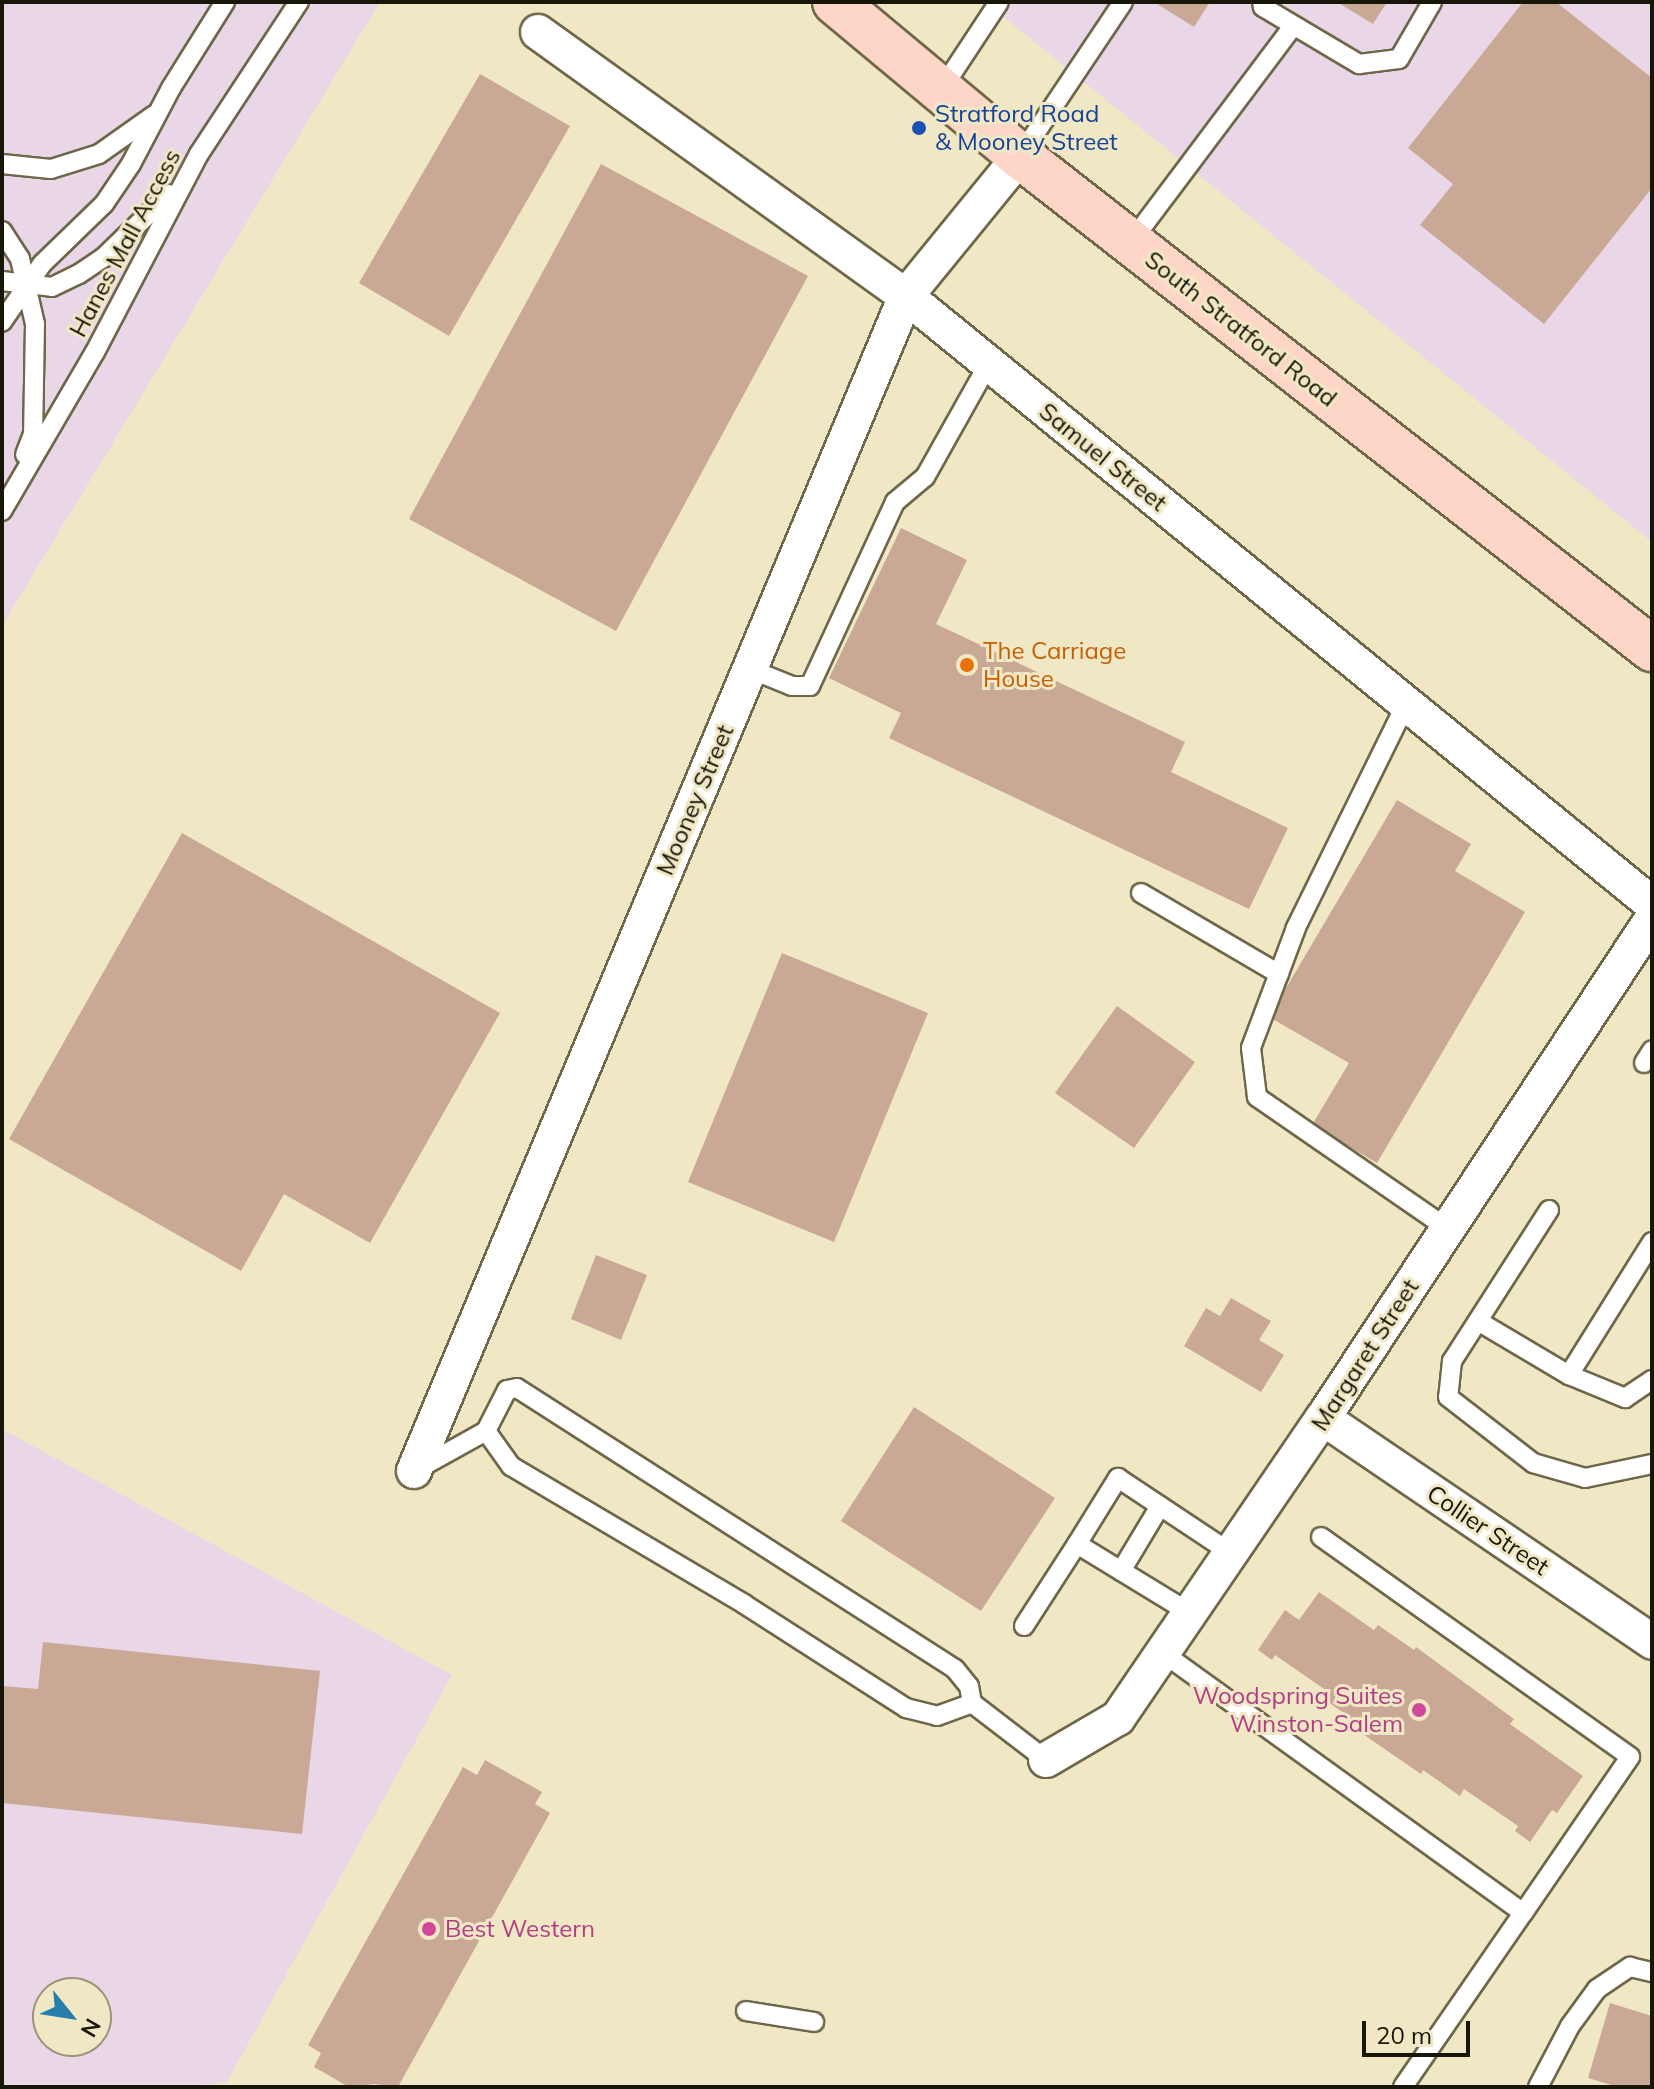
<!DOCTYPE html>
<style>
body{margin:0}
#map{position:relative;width:1654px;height:2089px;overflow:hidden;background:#f0e8c5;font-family:Mulish,sans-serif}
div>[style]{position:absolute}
.commercial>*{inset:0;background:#e9d7e8}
.building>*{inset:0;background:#c9a896}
.roads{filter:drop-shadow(2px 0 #6e6749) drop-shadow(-2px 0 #6e6749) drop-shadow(0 2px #6e6749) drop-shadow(0 -2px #6e6749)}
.service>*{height:18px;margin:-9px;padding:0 9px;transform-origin:9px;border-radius:9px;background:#fff}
.minor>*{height:34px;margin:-17px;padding:0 17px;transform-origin:17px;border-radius:17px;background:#fff}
.primary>*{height:44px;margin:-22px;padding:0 22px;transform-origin:22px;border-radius:22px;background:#fed6c7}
.dots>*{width:22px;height:22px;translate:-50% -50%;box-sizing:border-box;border:4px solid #f0e8c5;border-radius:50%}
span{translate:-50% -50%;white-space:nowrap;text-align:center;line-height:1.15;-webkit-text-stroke:6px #f0e8c5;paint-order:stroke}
.transit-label{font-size:24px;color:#164399}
.left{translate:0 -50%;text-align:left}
.street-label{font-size:24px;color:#181509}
.food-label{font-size:24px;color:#c56008}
.hotel-label{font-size:24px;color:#b23c85}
.right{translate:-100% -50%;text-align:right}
.frame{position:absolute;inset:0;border:4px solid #181509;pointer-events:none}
.north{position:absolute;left:32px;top:1977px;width:80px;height:80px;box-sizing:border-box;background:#f0e8c5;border:2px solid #9a947a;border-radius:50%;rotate:120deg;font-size:22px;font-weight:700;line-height:32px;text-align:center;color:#181509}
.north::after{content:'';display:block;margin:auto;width:28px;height:36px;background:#277dac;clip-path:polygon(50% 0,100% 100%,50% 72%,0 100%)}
.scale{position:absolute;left:1362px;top:2021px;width:108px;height:36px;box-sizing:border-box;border:4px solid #181509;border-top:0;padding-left:10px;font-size:24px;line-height:28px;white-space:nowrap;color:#181509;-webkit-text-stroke:6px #f0e8c5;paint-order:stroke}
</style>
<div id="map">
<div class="commercial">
<div style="clip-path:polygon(2px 2px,380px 2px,2px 626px)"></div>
<div style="clip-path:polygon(985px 2px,1652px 2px,1652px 542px)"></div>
<div style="clip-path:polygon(evenodd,2px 1429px,452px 1675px,227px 2082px,182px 2087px,2px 2087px,2px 1429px,48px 1993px,96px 1993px,96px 2041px,48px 2041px,48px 1993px)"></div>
</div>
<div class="building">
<div style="clip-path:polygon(1154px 2px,1210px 2px,1194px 27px)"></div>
<div style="clip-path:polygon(1337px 2px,1387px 2px,1373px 24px)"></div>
<div style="clip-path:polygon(1523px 2px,1556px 2px,1652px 78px,1652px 188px,1544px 324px,1420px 225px,1453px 184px,1408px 148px)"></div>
<div style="clip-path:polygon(480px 74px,570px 126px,449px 336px,359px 283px)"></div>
<div style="clip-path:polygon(601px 164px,808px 276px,616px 631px,409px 519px)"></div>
<div style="clip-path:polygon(901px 528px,967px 560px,936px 624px,1185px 742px,1171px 772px,1288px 828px,1249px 909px,889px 738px,901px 713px,829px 678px)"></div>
<div style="clip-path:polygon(1397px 800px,1471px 844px,1455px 871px,1525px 912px,1377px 1163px,1312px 1125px,1349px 1063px,1269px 1017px)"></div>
<div style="clip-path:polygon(182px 833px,500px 1013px,370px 1243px,284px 1194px,241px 1271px,9px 1139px)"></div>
<div style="clip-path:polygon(782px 953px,928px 1013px,834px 1242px,688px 1182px)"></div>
<div style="clip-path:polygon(1117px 1006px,1195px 1062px,1134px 1148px,1055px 1093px)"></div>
<div style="clip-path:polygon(596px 1255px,647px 1275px,621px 1340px,571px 1319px)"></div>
<div style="clip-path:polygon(1231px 1298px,1271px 1321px,1259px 1340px,1284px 1355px,1261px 1392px,1184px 1346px,1206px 1308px,1220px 1316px)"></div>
<div style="clip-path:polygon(914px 1407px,1055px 1498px,981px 1611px,841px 1521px)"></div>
<div style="clip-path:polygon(1319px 1592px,1374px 1630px,1378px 1625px,1414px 1650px,1416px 1647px,1514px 1719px,1510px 1724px,1583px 1776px,1557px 1813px,1552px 1810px,1530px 1842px,1515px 1831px,1518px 1826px,1464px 1789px,1460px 1796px,1423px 1770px,1421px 1774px,1357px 1730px,1361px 1725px,1325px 1700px,1330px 1693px,1275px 1655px,1272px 1660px,1258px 1650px,1285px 1610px,1299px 1620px)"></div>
<div style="clip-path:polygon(43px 1642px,320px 1671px,302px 1834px,2px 1803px,2px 1686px,38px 1689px)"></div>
<div style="clip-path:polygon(485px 1760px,542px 1792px,535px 1804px,550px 1813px,398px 2087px,375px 2084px,349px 2087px,314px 2067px,321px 2053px,308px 2045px,463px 1767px,477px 1775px)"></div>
<div style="clip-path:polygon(1610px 2003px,1652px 2016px,1652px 2087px,1618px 2087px,1588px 2078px)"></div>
</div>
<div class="roads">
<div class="service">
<div style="left:1262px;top:2px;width:5px;rotate:79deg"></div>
<div style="left:1263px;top:7px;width:112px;rotate:30.7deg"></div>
<div style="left:1359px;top:64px;width:40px;rotate:-7.1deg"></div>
<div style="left:1399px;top:59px;width:66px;rotate:-59.9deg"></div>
<div style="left:941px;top:90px;width:105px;rotate:-56.6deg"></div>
<div style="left:1020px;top:156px;width:185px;rotate:-56.2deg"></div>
<div style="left:2px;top:164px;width:49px;rotate:5.8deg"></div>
<div style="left:51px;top:169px;width:50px;rotate:-17.4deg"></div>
<div style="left:99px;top:154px;width:67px;rotate:-35.3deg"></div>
<div style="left:2px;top:231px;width:33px;rotate:57deg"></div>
<div style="left:20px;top:259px;width:67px;rotate:77deg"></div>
<div style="left:35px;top:324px;width:110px;rotate:91deg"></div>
<div style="left:33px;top:434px;width:22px;rotate:111deg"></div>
<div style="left:1131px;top:242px;width:270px;rotate:-53.1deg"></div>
<div style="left:2px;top:281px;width:50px;rotate:6.8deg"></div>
<div style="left:52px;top:287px;width:30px;rotate:-26deg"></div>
<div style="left:79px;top:274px;width:29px;rotate:-34deg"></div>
<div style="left:103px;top:258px;width:92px;rotate:-44.1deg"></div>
<div style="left:2px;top:322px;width:70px;rotate:-55.4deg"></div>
<div style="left:42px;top:264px;width:86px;rotate:-44.1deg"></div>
<div style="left:104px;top:204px;width:48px;rotate:-56deg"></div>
<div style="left:131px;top:164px;width:86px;rotate:-62.2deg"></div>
<div style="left:171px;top:88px;width:102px;rotate:-57.9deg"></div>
<div style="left:2px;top:511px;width:184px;rotate:-59.7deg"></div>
<div style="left:95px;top:352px;width:224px;rotate:-62.3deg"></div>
<div style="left:199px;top:154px;width:182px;rotate:-56.7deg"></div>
<div style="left:750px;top:669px;width:45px;rotate:22deg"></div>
<div style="left:792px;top:686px;width:18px"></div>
<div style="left:810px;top:686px;width:203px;rotate:-65.2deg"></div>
<div style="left:895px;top:502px;width:39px;rotate:-40deg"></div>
<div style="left:925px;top:477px;width:131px;rotate:-60.7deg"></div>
<div style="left:1406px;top:704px;width:250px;rotate:116.2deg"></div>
<div style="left:1296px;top:928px;width:128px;rotate:110.6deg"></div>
<div style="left:1251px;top:1048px;width:49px;rotate:83deg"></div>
<div style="left:1257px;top:1097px;width:232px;rotate:34.6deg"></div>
<div style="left:1141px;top:893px;width:160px;rotate:30.4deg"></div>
<div style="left:1644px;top:1063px;width:15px;rotate:-58deg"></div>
<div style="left:1549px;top:1210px;width:179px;rotate:122.7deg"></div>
<div style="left:1452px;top:1361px;width:36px;rotate:96deg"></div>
<div style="left:1448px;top:1397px;width:108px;rotate:37.8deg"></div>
<div style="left:1533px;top:1463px;width:54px;rotate:16.1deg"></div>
<div style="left:1585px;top:1478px;width:68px;rotate:-11.8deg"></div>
<div style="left:1652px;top:1242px;width:157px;rotate:122deg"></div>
<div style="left:1569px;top:1375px;width:61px;rotate:22.3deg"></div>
<div style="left:1625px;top:1398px;width:32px;rotate:-34deg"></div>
<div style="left:1478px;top:1321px;width:106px;rotate:30.7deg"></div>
<div style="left:486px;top:1431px;width:43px;rotate:54.5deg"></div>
<div style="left:511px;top:1466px;width:271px;rotate:30.6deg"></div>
<div style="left:744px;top:1604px;width:193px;rotate:32.7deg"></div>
<div style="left:906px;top:1708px;width:32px;rotate:14deg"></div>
<div style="left:937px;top:1716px;width:37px;rotate:-20deg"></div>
<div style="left:416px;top:1470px;width:80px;rotate:-29.1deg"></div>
<div style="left:486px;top:1431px;width:46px;rotate:-62.9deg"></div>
<div style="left:507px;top:1390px;width:10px;rotate:-11deg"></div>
<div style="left:517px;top:1388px;width:520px;rotate:32.68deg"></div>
<div style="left:955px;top:1669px;width:22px;rotate:51deg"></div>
<div style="left:969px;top:1686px;width:17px;rotate:80deg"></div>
<div style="left:972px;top:1703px;width:93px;rotate:37.6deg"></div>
<div style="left:1321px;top:1537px;width:379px;rotate:35.4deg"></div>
<div style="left:1630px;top:1757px;width:189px;rotate:124.4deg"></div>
<div style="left:1077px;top:1544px;width:78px;rotate:-58.2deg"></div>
<div style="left:1118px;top:1478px;width:136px;rotate:33.6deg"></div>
<div style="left:1121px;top:1571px;width:76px;rotate:-59deg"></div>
<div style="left:1024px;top:1626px;width:98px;rotate:-57.1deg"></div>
<div style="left:1077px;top:1544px;width:132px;rotate:31.4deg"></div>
<div style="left:1163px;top:1653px;width:444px;rotate:35.8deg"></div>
<div style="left:1523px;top:1913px;width:211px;rotate:124.6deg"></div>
<div style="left:746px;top:2011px;width:69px;rotate:9.2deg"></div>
<div style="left:1538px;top:2087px;width:69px;rotate:-62.3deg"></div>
<div style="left:1570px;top:2026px;width:46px;rotate:-53.9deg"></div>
<div style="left:1597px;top:1989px;width:40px;rotate:-34deg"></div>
<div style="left:1630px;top:1967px;width:23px;rotate:13deg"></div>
</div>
<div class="minor">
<div style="left:538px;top:32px;width:453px;rotate:35.7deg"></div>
<div style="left:906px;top:296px;width:962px;rotate:39.18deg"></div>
<div style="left:1323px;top:1418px;width:398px;rotate:34.2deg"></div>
<div style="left:414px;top:1471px;width:1274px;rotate:-67.28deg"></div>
<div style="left:906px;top:296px;width:181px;rotate:-50.8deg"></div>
<div style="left:1046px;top:1760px;width:83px;rotate:-30.3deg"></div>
<div style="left:1118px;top:1718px;width:363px;rotate:-55.7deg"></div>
<div style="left:1323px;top:1418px;width:598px;rotate:-56.6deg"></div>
</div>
<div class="primary">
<div style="left:835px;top:2px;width:241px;rotate:39.8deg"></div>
<div style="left:1020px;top:156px;width:802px;rotate:37.96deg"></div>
</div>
</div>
<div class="dots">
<div style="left:919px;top:128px;background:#1a4fb4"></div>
<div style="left:967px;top:665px;background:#e8710a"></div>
<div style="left:1419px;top:1710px;background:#d1479c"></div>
<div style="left:429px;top:1929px;background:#d1479c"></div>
</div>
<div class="transit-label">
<span class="left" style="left:935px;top:128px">Stratford Road<br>&amp; Mooney Street</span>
</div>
<div class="street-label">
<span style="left:125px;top:243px;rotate:-62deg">Hanes Mall Access</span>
<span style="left:1241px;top:329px;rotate:38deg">South Stratford Road</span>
<span style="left:1103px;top:457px;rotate:39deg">Samuel Street</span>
<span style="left:695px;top:800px;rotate:-67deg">Mooney Street</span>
<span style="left:1365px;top:1355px;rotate:-57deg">Margaret Street</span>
<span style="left:1488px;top:1530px;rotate:34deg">Collier Street</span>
</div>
<div class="food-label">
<span class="left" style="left:983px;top:665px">The Carriage<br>House</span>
</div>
<div class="hotel-label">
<span class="right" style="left:1403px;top:1710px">Woodspring Suites<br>Winston-Salem</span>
<span class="left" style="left:445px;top:1929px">Best Western</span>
</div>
<div class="frame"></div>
<div class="north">N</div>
<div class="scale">20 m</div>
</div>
